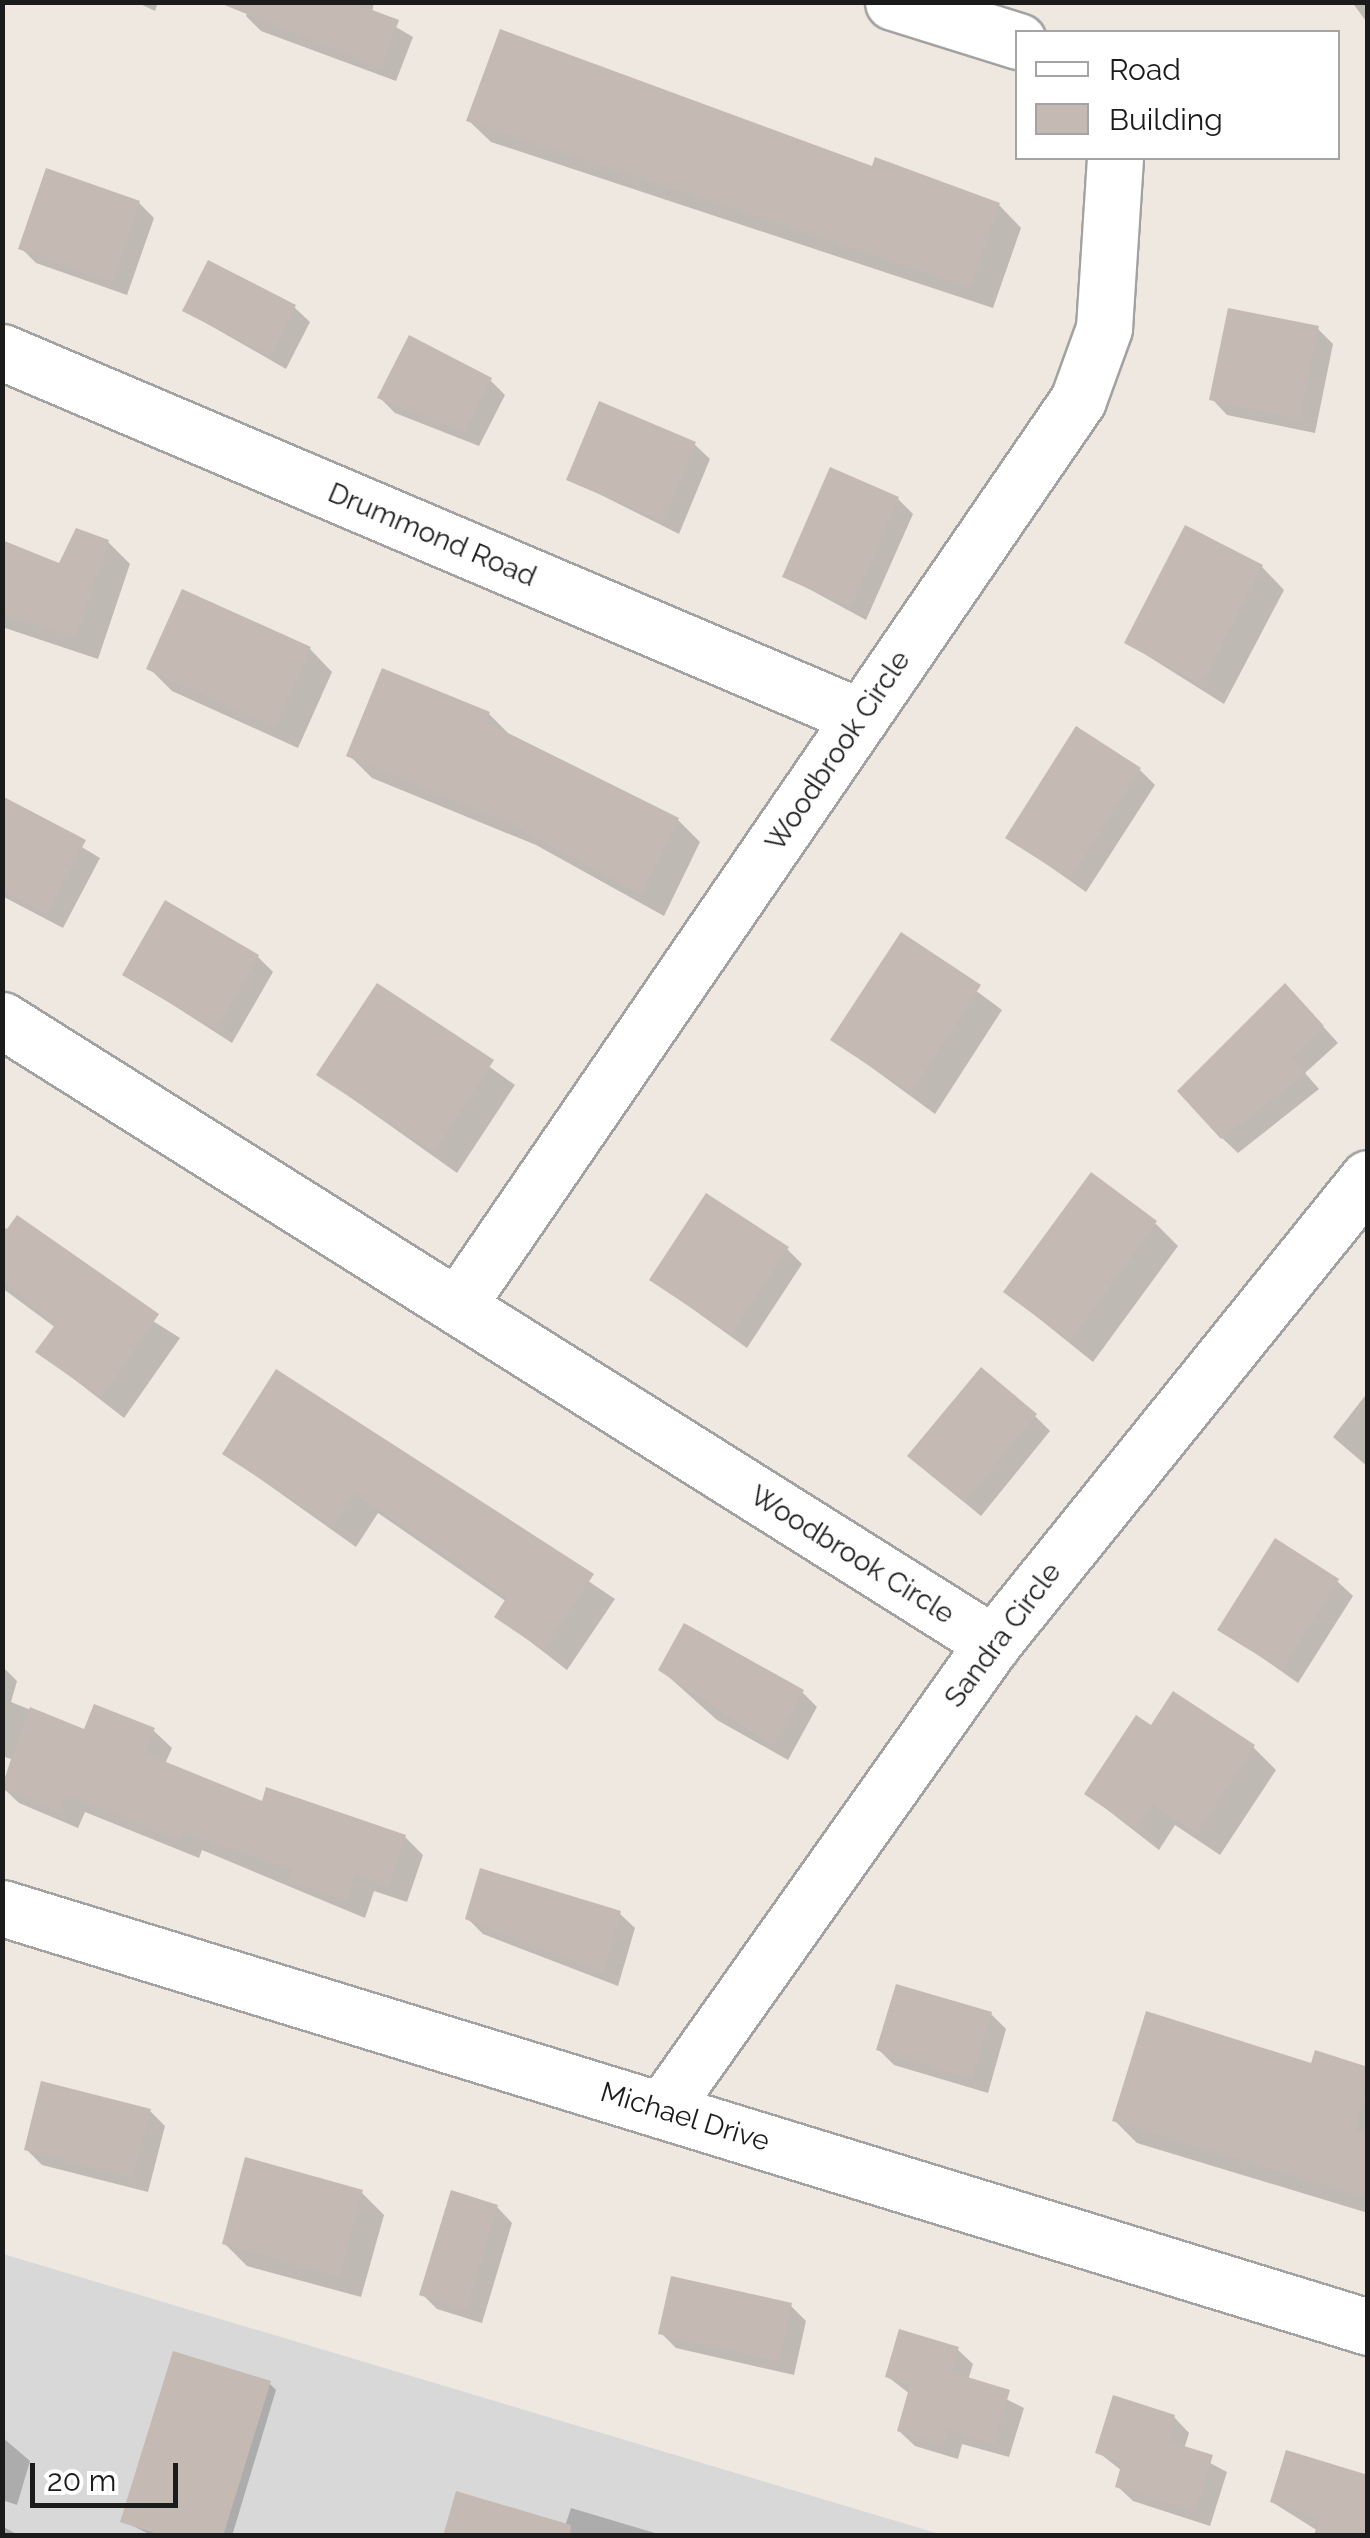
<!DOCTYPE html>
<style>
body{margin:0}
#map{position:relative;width:1370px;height:2538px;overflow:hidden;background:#eee8e0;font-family:Raleway,sans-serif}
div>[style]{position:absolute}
.residential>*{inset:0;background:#d9d8d8}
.shadow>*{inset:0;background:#0003}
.building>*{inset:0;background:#c5b9b3}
.roads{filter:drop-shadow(2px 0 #a2a2a2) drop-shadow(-2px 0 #a2a2a2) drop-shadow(0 2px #a2a2a2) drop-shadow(0 -2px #a2a2a2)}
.minor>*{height:55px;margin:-27.5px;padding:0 27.5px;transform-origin:27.5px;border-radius:27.5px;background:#fff}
span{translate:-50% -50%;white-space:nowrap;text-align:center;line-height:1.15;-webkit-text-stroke:8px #fff;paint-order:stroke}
.street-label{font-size:28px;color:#1b1b1b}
.frame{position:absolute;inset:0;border:5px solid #1b1b1b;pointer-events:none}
.legend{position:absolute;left:1015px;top:30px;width:325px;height:130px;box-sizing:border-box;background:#fff;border:2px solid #a4a4a4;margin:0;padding:12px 18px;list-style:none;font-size:30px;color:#1b1b1b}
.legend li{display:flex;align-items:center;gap:20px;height:50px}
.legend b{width:50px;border:2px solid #a4a4a4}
.scale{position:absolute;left:30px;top:2463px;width:148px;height:45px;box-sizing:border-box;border:5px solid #1b1b1b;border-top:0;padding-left:12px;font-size:30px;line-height:35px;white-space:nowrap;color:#1b1b1b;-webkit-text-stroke:8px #fff;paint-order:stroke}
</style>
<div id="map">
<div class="residential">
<div style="clip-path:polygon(3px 2254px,943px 2535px,3px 2535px)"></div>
</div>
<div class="shadow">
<div style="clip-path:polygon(136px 2px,158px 2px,155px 11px)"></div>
<div style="clip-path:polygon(251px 2px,374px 2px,372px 13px,413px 37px,396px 81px,261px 31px,246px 16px)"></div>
<div style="clip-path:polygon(1352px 2px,1368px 2px,1368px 24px)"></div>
<div style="clip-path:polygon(468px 120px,873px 170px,999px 205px,1021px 228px,993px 308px,491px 142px)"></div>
<div style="clip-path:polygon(139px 203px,154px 218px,127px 295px,36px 263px,21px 248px)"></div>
<div style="clip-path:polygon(294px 307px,310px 322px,286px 369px,185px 311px)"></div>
<div style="clip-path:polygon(1318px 329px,1333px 344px,1315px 433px,1227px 415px,1212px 399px)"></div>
<div style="clip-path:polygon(490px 380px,505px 395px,479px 446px,395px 413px,380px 398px)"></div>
<div style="clip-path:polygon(694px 444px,710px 459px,679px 534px,569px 479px)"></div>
<div style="clip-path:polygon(898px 499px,913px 514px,866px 620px,785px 576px)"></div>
<div style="clip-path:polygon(108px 542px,130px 564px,98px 659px,2px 627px,2px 543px,60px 566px)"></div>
<div style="clip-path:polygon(1262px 567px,1284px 590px,1224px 704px,1127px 643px)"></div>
<div style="clip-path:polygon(310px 649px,332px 672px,298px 748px,172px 691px,149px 668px)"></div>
<div style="clip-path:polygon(489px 714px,511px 736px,678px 820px,700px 842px,664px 916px,536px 845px,372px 778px,349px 755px)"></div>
<div style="clip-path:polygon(1140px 770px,1155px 785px,1086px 892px,1008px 837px)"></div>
<div style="clip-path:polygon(2px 799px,100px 858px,63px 928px,2px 896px)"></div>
<div style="clip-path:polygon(901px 935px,1002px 1010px,935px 1114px,834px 1040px)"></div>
<div style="clip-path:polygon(258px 957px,273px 972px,232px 1043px,125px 974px)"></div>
<div style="clip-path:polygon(377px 986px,515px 1085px,457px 1173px,319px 1075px)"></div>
<div style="clip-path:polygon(1300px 1001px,1338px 1043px,1305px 1073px,1319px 1089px,1238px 1153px,1222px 1138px)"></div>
<div style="clip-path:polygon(1155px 1223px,1178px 1246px,1093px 1362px,1006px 1292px)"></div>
<div style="clip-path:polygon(2px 1226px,180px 1338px,124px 1418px,39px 1352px,56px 1328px,2px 1288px)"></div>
<div style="clip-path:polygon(787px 1249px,802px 1264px,747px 1348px,652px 1280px)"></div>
<div style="clip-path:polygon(277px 1372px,615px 1599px,567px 1670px,497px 1616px,507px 1602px,378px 1513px,356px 1547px,225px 1454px)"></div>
<div style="clip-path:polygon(1368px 1392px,1368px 1467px,1333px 1437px)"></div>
<div style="clip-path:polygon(1035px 1416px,1050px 1431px,981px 1516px,926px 1471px)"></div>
<div style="clip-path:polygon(1337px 1581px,1353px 1596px,1298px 1683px,1221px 1629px)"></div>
<div style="clip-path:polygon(2px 1666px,17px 1681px,11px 1702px,86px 1732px,153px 1730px,172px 1748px,165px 1764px,263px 1804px,405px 1837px,423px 1855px,407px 1902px,374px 1891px,365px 1918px,202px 1850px,199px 1858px,85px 1812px,78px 1828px,19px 1803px,2px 1787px,11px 1759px,2px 1756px)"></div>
<div style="clip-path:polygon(661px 1670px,802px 1692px,817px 1707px,788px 1760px,717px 1720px)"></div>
<div style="clip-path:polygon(1152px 1729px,1253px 1747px,1276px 1770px,1220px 1855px,1175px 1825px,1159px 1850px,1087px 1794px)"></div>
<div style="clip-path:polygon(619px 1913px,635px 1928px,618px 1986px,483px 1934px,468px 1919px)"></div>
<div style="clip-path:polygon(991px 2014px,1006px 2029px,988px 2093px,894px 2065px,879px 2050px)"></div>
<div style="clip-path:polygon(1316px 2054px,1368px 2070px,1368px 2213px,1137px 2143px,1115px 2121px,1312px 2066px)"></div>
<div style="clip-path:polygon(150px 2111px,165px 2126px,148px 2192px,42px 2165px,27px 2150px)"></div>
<div style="clip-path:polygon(361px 2192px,384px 2215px,361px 2297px,247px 2266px,224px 2243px)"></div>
<div style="clip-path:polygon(497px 2207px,512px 2223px,482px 2323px,437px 2309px,422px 2294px)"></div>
<div style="clip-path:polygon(791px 2306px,806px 2321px,794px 2375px,676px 2348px,661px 2333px)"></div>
<div style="clip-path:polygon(957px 2349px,973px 2364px,968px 2380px,1024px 2408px,1009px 2457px,962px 2444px,958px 2459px,915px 2446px,899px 2431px,910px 2394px,888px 2377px)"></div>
<div style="clip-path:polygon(269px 2383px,276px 2390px,232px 2536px,153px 2536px,123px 2521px)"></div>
<div style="clip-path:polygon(1174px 2417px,1189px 2433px,1184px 2449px,1227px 2472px,1210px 2526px,1133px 2501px,1117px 2486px,1122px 2471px,1098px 2452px)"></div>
<div style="clip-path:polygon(2px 2437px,30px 2461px,17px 2505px,2px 2500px)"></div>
<div style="clip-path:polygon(1368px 2478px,1318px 2531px,1272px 2502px)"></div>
<div style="clip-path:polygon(571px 2508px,665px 2536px,445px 2536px,565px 2526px)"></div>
<div style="clip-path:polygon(2px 2526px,20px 2536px,2px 2536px)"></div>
</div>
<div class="building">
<div style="clip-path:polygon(217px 2px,351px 2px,399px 20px,381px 68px)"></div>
<div style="clip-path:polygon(500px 29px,872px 166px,875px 157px,1000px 203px,970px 287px,466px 121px)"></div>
<div style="clip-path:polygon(46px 168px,140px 201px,112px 281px,18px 249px)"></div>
<div style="clip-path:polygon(208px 260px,296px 305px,271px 356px,182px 311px)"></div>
<div style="clip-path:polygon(1228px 308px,1319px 326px,1300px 419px,1209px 400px)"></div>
<div style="clip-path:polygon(409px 335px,492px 378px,464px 432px,377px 398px)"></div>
<div style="clip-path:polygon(599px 401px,696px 442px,663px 521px,566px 480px)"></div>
<div style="clip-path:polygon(830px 467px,899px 497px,851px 607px,782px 577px)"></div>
<div style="clip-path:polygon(1185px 525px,1263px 565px,1201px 684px,1124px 643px)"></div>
<div style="clip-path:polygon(76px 528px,109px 540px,75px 638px,2px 614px,2px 540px,59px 563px)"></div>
<div style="clip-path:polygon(182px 589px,311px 647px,275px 727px,146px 669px)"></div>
<div style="clip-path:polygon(382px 668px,490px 712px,486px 722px,679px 818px,641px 895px,511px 824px,346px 756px)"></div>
<div style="clip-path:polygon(1076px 726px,1141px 768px,1070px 879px,1005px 838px)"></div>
<div style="clip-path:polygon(2px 796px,86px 840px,47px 914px,2px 891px)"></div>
<div style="clip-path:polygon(165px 900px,259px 955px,216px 1030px,122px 975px)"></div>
<div style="clip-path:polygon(901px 932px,981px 985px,911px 1093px,830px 1040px)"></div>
<div style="clip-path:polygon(377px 983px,494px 1060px,434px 1152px,316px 1075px)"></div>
<div style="clip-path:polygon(1285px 983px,1324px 1026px,1292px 1057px,1306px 1073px,1221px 1139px,1177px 1091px)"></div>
<div style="clip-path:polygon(1091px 1172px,1157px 1221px,1070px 1341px,1003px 1292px)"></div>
<div style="clip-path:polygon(706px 1193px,789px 1247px,731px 1334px,649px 1280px)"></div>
<div style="clip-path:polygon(17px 1215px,159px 1314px,101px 1398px,35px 1352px,55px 1325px,2px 1280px,2px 1236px)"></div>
<div style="clip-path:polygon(981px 1367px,1037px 1414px,964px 1502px,907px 1456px)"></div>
<div style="clip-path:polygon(276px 1369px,594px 1574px,543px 1650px,494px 1617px,507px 1597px,354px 1493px,333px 1526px,222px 1454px)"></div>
<div style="clip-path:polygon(1275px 1538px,1339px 1579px,1282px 1670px,1217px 1630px)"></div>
<div style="clip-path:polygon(684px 1623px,804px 1690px,773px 1746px,658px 1670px)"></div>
<div style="clip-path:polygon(1173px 1691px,1255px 1745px,1196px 1834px,1152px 1804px,1136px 1829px,1084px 1794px,1136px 1715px,1151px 1725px)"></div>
<div style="clip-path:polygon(94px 1704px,155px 1728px,144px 1753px,262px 1801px,266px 1787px,406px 1835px,389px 1886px,355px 1874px,346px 1901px,287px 1881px,291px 1869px,183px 1833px,180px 1841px,66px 1795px,60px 1811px,2px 1788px,30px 1707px,84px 1729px)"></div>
<div style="clip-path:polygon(480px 1868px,621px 1911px,603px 1973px,465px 1919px)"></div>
<div style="clip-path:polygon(896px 1984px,992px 2012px,972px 2079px,876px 2050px)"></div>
<div style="clip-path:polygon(1146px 2011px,1311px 2063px,1315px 2050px,1368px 2067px,1356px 2130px,1368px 2134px,1368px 2198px,1112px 2121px)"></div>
<div style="clip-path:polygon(41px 2081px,151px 2109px,133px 2178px,24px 2150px)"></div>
<div style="clip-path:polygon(245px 2157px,363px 2190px,339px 2276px,222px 2244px)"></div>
<div style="clip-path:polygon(451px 2190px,498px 2205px,466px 2310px,419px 2295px)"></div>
<div style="clip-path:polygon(671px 2276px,792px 2303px,779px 2361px,658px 2334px)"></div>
<div style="clip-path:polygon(899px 2329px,959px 2347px,951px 2372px,1010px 2390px,994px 2444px,947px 2430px,943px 2445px,897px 2431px,910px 2385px,885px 2377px)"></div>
<div style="clip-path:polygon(173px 2351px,271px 2381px,223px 2536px,164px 2536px,120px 2522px)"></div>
<div style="clip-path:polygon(1113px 2395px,1175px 2415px,1168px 2441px,1213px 2455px,1195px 2512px,1115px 2487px,1122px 2462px,1095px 2453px)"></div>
<div style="clip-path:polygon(1286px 2450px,1368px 2475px,1368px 2536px,1314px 2536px,1319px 2518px,1270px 2502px)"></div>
<div style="clip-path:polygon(456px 2491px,571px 2525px,570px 2536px,443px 2536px)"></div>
</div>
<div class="roads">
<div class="minor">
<div style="left:893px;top:2px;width:131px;rotate:17.3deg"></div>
<div style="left:2px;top:352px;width:933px;rotate:23.02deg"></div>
<div style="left:2px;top:1020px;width:1171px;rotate:32.16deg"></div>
<div style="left:457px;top:1306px;width:1098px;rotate:-55.57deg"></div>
<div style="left:1078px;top:400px;width:77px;rotate:-70.1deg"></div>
<div style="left:1104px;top:328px;width:170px;rotate:-86.3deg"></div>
<div style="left:2px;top:1908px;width:1429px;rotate:17.05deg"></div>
<div style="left:662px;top:2110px;width:572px;rotate:-54.67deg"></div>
<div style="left:993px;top:1643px;width:597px;rotate:-51.12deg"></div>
</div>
</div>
<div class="street-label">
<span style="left:432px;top:535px;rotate:23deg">Drummond Road</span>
<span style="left:838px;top:751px;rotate:-56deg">Woodbrook Circle</span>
<span style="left:852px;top:1555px;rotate:32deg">Woodbrook Circle</span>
<span style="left:1003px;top:1635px;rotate:-53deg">Sandra Circle</span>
<span style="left:685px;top:2117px;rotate:17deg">Michael Drive</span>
</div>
<div class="frame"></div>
<ul class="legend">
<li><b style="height:12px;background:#fff"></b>Road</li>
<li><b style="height:28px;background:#c5b9b3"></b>Building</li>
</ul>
<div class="scale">20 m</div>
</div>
